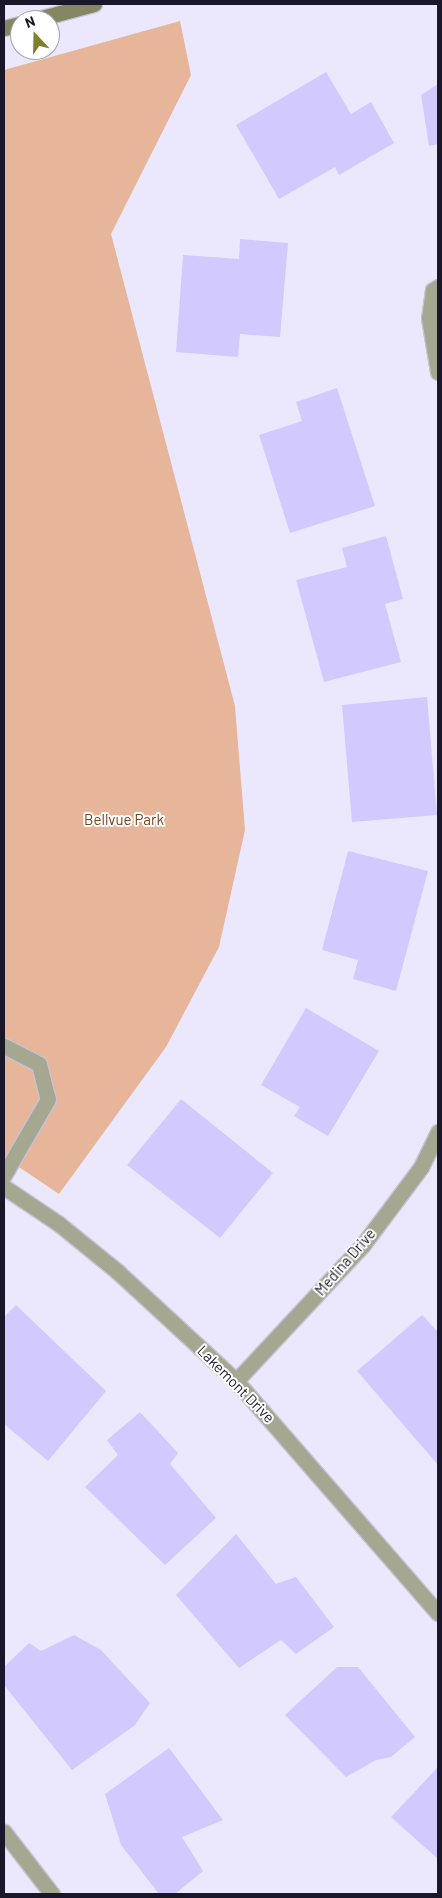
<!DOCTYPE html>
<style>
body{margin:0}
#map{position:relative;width:442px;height:1898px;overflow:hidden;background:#ebe8fd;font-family:Barlow,sans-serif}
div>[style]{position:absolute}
.green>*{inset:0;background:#e7b69a}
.building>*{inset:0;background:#d2caff}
.roads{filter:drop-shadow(1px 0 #c6c2d7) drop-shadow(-1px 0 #c6c2d7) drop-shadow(0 1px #c6c2d7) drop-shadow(0 -1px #c6c2d7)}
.lane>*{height:15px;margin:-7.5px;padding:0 7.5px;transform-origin:7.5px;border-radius:7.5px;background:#a5a790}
.street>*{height:15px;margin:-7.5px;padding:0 7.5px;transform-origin:7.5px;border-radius:7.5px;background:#a5a790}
.secondary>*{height:15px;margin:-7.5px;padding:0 7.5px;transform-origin:7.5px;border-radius:7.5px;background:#848664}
span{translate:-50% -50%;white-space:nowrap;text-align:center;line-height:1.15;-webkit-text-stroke:4px #fff;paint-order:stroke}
.park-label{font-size:15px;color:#7a3f16}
.street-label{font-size:15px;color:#1b172a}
.frame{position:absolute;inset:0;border:5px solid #1b172a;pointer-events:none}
.north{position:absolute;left:10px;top:10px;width:50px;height:50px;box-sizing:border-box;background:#fff;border:1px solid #a4a2aa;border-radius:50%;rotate:339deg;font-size:14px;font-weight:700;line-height:20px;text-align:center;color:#1b172a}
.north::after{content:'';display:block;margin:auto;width:18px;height:22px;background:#7e812b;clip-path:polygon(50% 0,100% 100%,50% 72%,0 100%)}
</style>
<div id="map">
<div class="green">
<div style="clip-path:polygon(180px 21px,191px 75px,111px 234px,235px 706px,245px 830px,219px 947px,166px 1047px,59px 1194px,4px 1157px,4px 70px)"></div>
</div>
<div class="building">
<div style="clip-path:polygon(326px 72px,351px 114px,371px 102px,394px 143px,339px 175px,335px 167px,279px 199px,236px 125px)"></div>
<div style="clip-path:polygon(438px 84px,438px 144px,429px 146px,421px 95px)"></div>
<div style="clip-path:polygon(240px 239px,288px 243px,280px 337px,240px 334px,238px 357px,176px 352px,183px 255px,239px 259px)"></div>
<div style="clip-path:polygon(337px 388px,375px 506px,290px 533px,259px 435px,302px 421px,296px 402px)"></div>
<div style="clip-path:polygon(386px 536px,403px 599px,385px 604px,401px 662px,324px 682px,296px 580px,347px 567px,342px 548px)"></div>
<div style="clip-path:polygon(427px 697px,437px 815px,352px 822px,342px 705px)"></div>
<div style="clip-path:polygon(348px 851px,428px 871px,396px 991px,353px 979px,358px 960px,322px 950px)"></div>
<div style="clip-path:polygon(306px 1008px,379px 1051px,328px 1136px,294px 1116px,300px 1107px,261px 1085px)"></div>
<div style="clip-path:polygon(181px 1099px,273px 1173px,220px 1238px,127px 1165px)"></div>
<div style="clip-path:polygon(16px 1305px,106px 1391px,48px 1461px,4px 1424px,4px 1317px)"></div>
<div style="clip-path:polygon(422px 1315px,438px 1332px,438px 1465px,357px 1371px)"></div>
<div style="clip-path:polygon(140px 1412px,178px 1453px,170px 1464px,216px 1518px,165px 1565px,85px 1487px,118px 1455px,107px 1440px)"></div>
<div style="clip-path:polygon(236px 1534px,276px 1584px,296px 1577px,334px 1627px,296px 1654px,281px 1640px,239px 1668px,176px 1595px)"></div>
<div style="clip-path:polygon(74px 1635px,101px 1650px,150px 1703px,135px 1725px,72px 1770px,4px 1685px,4px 1667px,29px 1643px,41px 1651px)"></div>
<div style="clip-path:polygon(337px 1667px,358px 1667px,415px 1737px,391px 1757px,376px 1760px,346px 1777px,285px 1715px)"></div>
<div style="clip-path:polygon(169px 1748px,223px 1820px,182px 1837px,203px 1871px,175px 1894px,159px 1894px,121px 1845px,105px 1794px)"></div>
<div style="clip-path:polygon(438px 1767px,438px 1859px,391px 1817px)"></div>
</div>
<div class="roads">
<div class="lane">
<div style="left:4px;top:1046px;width:39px;rotate:27deg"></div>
<div style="left:39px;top:1064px;width:36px;rotate:76deg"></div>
<div style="left:48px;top:1099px;width:88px;rotate:120.1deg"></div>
</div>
<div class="street">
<div style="left:438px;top:287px;width:6px;rotate:149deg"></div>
<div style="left:433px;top:290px;width:28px;rotate:98deg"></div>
<div style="left:429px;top:318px;width:55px;rotate:80.5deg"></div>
<div style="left:4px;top:1187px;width:66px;rotate:33.9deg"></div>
<div style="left:59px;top:1224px;width:76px;rotate:39.1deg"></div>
<div style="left:118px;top:1272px;width:161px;rotate:42.7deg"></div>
<div style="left:236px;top:1381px;width:308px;rotate:49deg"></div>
<div style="left:236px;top:1381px;width:185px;rotate:-47deg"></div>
<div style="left:362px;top:1246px;width:99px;rotate:-53.2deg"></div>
<div style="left:421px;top:1167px;width:39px;rotate:-64deg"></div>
<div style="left:4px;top:1832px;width:78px;rotate:52.3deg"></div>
</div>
<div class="secondary">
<div style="left:34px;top:20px;width:62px;rotate:-14.9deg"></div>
<div style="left:4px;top:28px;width:16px;rotate:-14deg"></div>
</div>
</div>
<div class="park-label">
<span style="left:124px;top:820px">Bellvue Park</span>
</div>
<div class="street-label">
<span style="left:345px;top:1262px;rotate:-49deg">Medina Drive</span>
<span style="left:236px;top:1384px;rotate:45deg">Lakemont Drive</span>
</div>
<div class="frame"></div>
<div class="north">N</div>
</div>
